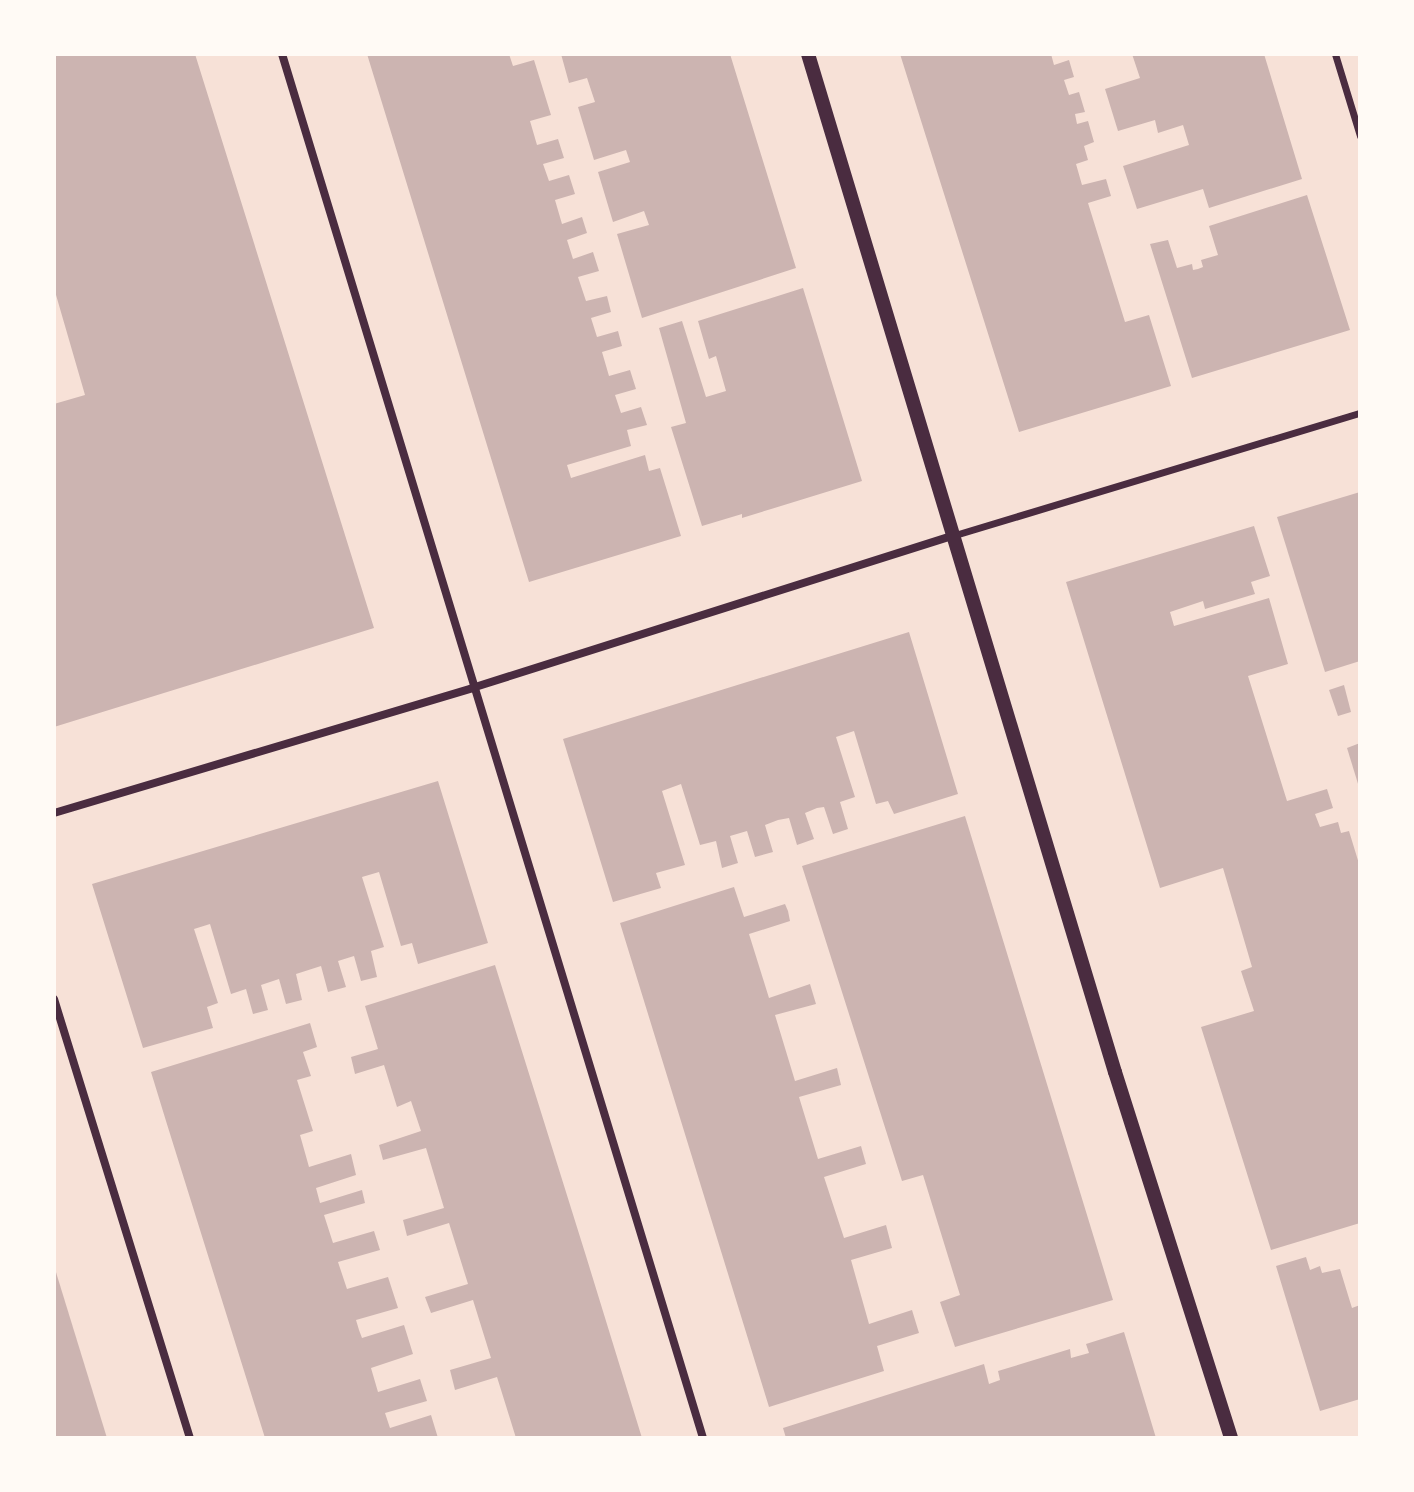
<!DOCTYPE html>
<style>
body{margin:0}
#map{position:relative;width:1414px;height:1492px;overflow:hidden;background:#f7e1d7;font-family:"Alegreya Sans",sans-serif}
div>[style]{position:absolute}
.building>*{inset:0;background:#ccb4b1}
.pedestrian>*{height:7px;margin:-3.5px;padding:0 3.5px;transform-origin:3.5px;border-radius:3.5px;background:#4a2c40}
.minor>*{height:8px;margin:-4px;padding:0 4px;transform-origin:4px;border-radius:4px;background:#4a2c40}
.tertiary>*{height:14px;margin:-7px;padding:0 7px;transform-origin:7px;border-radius:7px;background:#4a2c40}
span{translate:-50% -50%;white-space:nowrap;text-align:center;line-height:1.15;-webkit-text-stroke:6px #fffaf5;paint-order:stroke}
.frame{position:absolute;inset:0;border:56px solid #fffaf5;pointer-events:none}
</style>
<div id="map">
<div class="building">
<div style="clip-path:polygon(54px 54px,195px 54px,374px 628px,54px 727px,54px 404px,85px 395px,54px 288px)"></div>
<div style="clip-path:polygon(367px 54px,509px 54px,513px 66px,534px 60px,551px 115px,530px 121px,537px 145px,558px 139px,564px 158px,543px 164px,549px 181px,569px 175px,575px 194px,555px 200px,562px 224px,582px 217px,587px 233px,567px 240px,573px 259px,593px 252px,599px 271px,578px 277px,586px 301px,607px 296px,611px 312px,591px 318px,597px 337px,618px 331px,622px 346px,602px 352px,609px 376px,630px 370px,636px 389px,615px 395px,621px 413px,641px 407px,647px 425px,627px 430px,631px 446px,567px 465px,571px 478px,645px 455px,649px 471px,660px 468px,681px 536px,529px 582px)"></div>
<div style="clip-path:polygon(561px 54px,730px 54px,796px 268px,642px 318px,617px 234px,649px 225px,644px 211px,613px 222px,598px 172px,630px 162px,626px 150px,594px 160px,578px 107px,595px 102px,587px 78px,569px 83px)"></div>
<div style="clip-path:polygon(900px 54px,1051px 54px,1054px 65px,1069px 60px,1074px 77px,1064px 80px,1069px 95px,1079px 92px,1085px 112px,1075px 114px,1077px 124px,1088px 121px,1094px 142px,1084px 146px,1088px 160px,1076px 164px,1082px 185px,1106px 179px,1111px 196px,1088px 203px,1125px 322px,1149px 315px,1171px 386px,1019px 432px)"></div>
<div style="clip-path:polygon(1132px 54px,1264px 54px,1302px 179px,1209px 208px,1203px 189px,1137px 209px,1123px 166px,1189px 145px,1183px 125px,1158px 133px,1155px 120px,1118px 131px,1105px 89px,1140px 78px)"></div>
<div style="clip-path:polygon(1307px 195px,1350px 330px,1192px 378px,1150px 244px,1168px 240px,1177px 268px,1192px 264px,1193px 270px,1198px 269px,1203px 267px,1201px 260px,1218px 255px,1209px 226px)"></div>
<div style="clip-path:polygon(803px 288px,862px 481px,742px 518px,742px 514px,702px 526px,671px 427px,686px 423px,659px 328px,682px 321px,706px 397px,726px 391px,716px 356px,709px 359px,698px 321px)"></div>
<div style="clip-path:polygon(1360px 492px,1360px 661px,1325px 672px,1277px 517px)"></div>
<div style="clip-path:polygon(1254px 526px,1270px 576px,1251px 582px,1255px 594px,1205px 609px,1203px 601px,1170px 612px,1174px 626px,1269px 598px,1288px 664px,1248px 676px,1287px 801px,1327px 789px,1333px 808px,1315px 814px,1320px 827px,1338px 822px,1341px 833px,1349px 831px,1360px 867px,1360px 1223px,1271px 1250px,1201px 1027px,1254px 1011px,1241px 971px,1252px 967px,1223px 868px,1160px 888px,1066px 582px)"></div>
<div style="clip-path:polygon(909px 632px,958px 794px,894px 814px,888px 801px,876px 804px,854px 731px,836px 737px,855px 797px,840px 802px,848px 829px,833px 834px,824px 807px,817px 808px,805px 813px,814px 839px,797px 845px,789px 818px,778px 820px,765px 825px,773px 852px,755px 857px,747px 831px,730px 836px,738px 863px,722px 868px,716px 841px,700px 845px,681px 784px,662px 791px,685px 865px,656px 873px,661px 888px,613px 902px,563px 739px)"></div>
<div style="clip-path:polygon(1344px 685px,1351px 712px,1338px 716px,1329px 690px)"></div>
<div style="clip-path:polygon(1360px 743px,1360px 787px,1359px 787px,1347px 748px)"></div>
<div style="clip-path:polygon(438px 781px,488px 943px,418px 964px,412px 943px,401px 946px,379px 872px,362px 877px,384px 947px,371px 951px,377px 977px,361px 981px,354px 956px,338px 961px,346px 987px,328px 992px,321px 966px,296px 974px,302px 1000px,286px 1004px,279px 979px,261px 985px,268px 1010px,253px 1014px,246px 989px,231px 994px,210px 924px,194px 929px,218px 1003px,207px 1007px,213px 1028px,143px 1048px,92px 884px)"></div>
<div style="clip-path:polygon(965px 816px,1113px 1300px,955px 1347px,940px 1302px,960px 1295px,923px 1175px,902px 1181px,802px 866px)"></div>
<div style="clip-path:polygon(734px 887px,744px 917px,785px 904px,788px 911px,790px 921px,749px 934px,769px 998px,810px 984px,816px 1004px,775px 1015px,795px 1081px,837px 1068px,841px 1085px,799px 1097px,818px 1159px,861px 1146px,866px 1164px,824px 1177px,844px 1238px,886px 1225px,892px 1248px,851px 1260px,869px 1324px,912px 1310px,919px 1333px,877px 1346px,884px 1371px,769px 1407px,620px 923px)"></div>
<div style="clip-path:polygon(495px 965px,586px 1256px,642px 1438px,516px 1438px,497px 1377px,455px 1390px,450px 1370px,491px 1358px,473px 1300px,431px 1313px,425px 1297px,468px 1284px,449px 1223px,407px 1236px,403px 1220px,444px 1208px,426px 1148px,383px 1160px,379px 1145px,421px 1131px,411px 1101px,397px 1107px,384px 1065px,355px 1074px,351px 1057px,378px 1049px,365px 1006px)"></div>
<div style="clip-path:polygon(310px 1023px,317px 1047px,303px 1052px,311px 1076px,297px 1080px,313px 1131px,300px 1135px,309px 1167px,351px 1154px,356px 1175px,316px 1188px,320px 1203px,362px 1190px,365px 1203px,324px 1215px,333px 1243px,374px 1231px,380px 1250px,338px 1262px,347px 1289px,388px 1277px,398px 1308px,356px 1320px,359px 1330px,362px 1338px,404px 1325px,413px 1354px,371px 1368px,378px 1392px,420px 1379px,427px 1401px,385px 1413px,390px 1428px,431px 1415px,438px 1438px,265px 1438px,166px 1121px,151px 1072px)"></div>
<div style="clip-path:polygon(1306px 1257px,1310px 1270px,1320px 1266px,1322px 1273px,1340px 1269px,1352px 1308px,1360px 1305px,1360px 1399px,1320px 1411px,1276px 1266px)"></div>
<div style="clip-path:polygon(54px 1269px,55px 1269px,107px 1438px,54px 1438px)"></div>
<div style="clip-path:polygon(1124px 1332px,1156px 1438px,786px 1438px,783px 1428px,984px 1364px,989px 1384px,1000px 1380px,998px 1371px,1070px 1349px,1071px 1358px,1089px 1353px,1086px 1344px)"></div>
</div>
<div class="pedestrian">
<div style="left:1335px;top:54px;width:86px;rotate:73deg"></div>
<div style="left:955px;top:535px;width:423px;rotate:-16.8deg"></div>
</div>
<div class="minor">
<div style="left:282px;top:54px;width:1447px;rotate:73.08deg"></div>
<div style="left:54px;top:813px;width:436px;rotate:-16.6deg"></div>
<div style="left:472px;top:688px;width:507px;rotate:-17.58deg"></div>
<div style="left:54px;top:999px;width:460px;rotate:72.8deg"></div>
</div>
<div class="tertiary">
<div style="left:808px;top:54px;width:1063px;rotate:73.22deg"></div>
<div style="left:1115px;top:1072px;width:384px;rotate:72.4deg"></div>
</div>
<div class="frame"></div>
</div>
